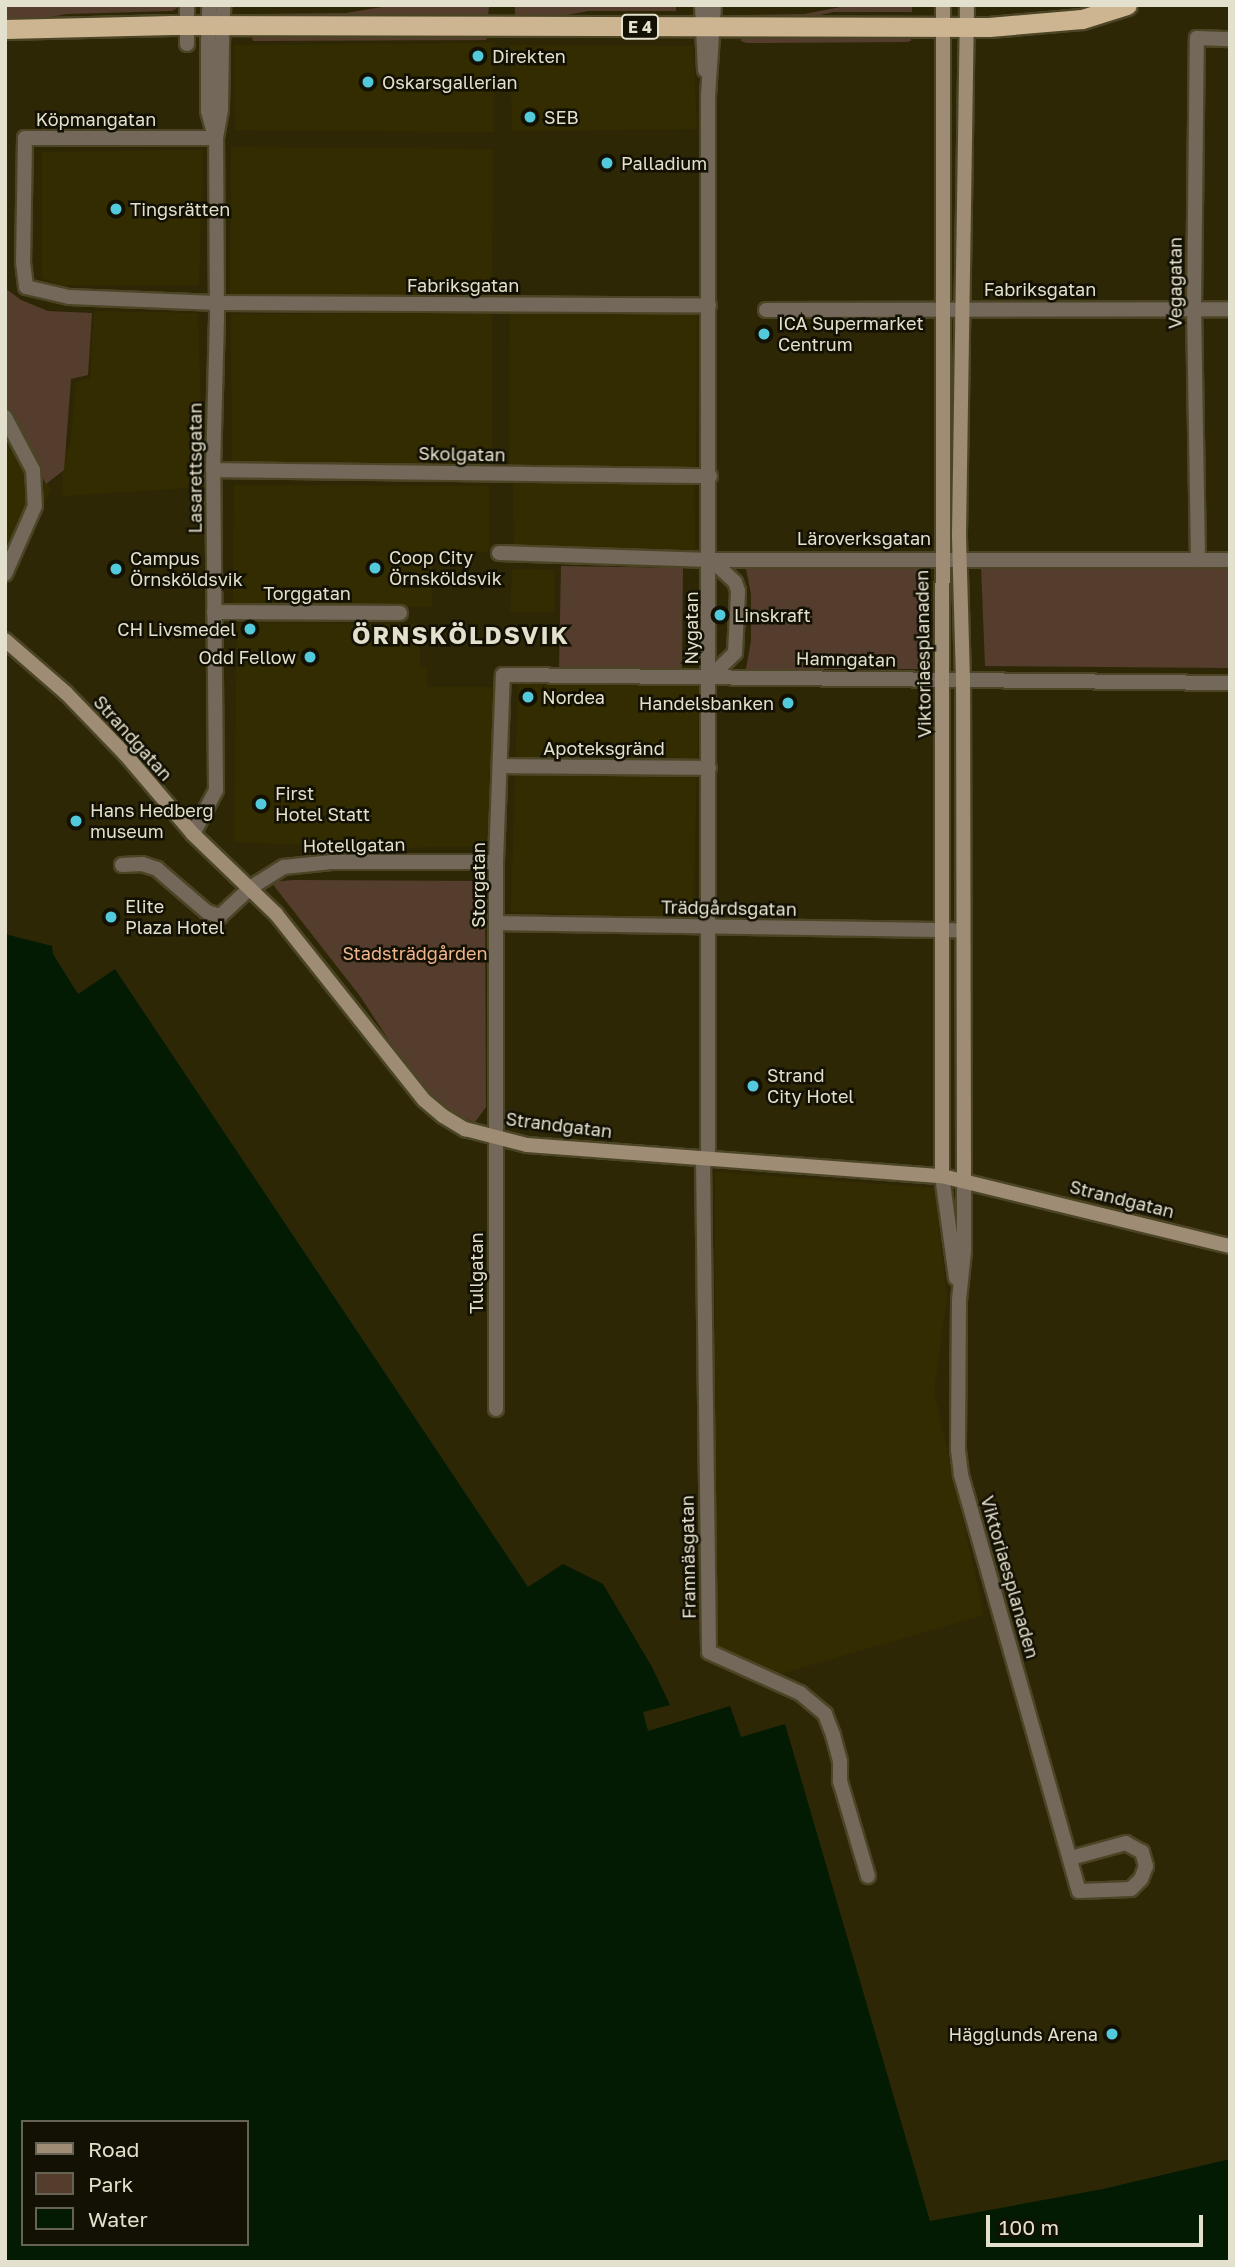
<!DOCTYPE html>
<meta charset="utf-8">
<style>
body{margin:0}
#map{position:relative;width:1235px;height:2267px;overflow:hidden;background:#2e2706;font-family:"Golos Text",sans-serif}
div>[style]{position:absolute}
.built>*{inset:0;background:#342c01}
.green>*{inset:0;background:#553d2d}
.water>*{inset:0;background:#031b02}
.roads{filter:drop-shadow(2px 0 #4b4526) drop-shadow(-2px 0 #4b4526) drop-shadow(0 2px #4b4526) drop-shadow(0 -2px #4b4526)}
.minor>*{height:14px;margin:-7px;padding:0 7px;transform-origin:7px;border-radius:7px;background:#736859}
.tertiary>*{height:14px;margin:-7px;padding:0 7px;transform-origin:7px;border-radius:7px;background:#736859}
.secondary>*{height:14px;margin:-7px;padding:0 7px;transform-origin:7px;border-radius:7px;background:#9e8c74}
.trunk>*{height:19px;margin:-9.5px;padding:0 9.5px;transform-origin:9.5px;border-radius:9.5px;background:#ceb592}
.dots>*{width:19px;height:19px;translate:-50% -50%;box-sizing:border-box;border:4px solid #131004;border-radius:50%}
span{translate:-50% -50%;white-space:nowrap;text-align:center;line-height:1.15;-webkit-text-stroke:5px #131004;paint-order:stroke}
.shield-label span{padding:2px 5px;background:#131004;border:2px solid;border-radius:5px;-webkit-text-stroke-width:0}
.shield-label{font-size:16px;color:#e3e0cd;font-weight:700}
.poi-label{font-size:18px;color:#e3e0cd}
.left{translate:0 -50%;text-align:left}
.right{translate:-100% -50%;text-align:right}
.street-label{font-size:18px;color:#e3e0cd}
.park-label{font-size:18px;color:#f2b48d}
.district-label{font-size:24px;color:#e3e0cd;font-weight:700;letter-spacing:2px}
.frame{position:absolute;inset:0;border:7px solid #e3e0cd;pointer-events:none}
.legend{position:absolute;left:21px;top:2120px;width:228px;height:126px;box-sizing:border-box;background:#131004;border:2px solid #666354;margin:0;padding:9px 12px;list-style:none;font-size:21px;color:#e3e0cd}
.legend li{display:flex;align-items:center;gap:14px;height:35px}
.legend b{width:35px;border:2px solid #666354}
.scale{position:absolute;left:986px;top:2215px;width:217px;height:32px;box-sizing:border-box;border:4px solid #e3e0cd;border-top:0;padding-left:9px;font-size:21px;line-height:24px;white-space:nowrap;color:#e3e0cd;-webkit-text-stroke:5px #131004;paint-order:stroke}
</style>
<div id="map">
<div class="built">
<div style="clip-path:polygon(493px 43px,494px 132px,235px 130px,234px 45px)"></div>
<div style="clip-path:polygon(510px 45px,693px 46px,697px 129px,512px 131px)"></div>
<div style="clip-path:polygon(231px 147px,493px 149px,492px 302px,230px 299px)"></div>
<div style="clip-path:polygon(203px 150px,199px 285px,60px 285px,42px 278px,42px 152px)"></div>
<div style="clip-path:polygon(510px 309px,697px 311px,696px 466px,509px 465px)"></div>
<div style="clip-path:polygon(94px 311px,198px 313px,203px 487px,62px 496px,63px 454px,70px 446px,76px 382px,90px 379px)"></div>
<div style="clip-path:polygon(492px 313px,492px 467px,232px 468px,231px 314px)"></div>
<div style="clip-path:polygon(5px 395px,51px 490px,5px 585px)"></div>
<div style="clip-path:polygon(513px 477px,694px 483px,695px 550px,514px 547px)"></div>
<div style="clip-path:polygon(234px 485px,489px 486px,489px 552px,432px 552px,432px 607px,233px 606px)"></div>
<div style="clip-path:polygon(512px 569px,554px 570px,554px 612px,510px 612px)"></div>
<div style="clip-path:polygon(237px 623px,420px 624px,420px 666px,427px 667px,427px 687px,493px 687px,493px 770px,489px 770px,489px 846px,392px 848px,234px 842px)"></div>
<div style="clip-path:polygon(518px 684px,699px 686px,693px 918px,511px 912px)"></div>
<div style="clip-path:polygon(715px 1172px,935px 1188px,947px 1299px,934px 1391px,984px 1615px,776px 1675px,715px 1649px)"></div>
</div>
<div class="green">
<div style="clip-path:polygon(5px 5px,178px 5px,179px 7px,172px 11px,67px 14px,33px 20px,5px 20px)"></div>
<div style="clip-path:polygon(912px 5px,912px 12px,833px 12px,803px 19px,741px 19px,740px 15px,804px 14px,846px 6px)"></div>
<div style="clip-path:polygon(388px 6px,489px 6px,488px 18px,250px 14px,346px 13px)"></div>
<div style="clip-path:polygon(515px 7px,676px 7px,676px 11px,588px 11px,551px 18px,515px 18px)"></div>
<div style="clip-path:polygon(269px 34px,487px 35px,487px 37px,486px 40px,253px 41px,251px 35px)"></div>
<div style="clip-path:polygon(741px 36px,911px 36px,911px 41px,907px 42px,746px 43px,741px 41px)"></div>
<div style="clip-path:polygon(5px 288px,21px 300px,48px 311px,92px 313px,88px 375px,71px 379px,64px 470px,46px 484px,5px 405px)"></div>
<div style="clip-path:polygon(561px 566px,683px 568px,682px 670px,559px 669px)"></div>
<div style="clip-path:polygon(981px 566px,1230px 567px,1230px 668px,985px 666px)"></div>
<div style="clip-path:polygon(746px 569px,921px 569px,921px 669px,746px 669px,751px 641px,751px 594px)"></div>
<div style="clip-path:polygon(294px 880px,485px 881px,486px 1107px,475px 1122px,447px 1112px,409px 1071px,360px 996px,271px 882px)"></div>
</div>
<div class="water">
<div style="clip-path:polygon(evenodd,5px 934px,52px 946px,53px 954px,78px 994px,115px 969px,528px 1587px,563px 1564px,603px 1584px,652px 1667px,670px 1705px,643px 1712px,648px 1731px,730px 1706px,741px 1737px,785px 1724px,930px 2221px,1103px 2189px,1230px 2159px,1230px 2262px,5px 2262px,5px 934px,23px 2122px,247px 2122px,247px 2244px,23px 2244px,23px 2122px)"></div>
</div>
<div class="roads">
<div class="minor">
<div style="left:702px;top:5px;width:65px;rotate:87.4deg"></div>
<div style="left:208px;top:42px;width:69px;rotate:90deg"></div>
<div style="left:208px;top:111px;width:24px;rotate:75deg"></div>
<div style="left:187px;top:44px;width:39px;rotate:-90deg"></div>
<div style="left:216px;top:138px;width:191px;rotate:180deg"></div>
<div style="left:25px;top:138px;width:124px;rotate:90.9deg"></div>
<div style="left:23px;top:262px;width:25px;rotate:83deg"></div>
<div style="left:26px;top:287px;width:44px;rotate:13.1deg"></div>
<div style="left:69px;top:297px;width:148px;rotate:2.3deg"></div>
<div style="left:217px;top:303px;width:492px;rotate:0.3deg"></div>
<div style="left:766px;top:310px;width:464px;rotate:-0.1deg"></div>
<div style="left:5px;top:417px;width:60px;rotate:62.2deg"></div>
<div style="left:33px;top:470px;width:36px;rotate:87deg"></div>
<div style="left:35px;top:506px;width:74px;rotate:113.8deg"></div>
<div style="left:213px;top:470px;width:497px;rotate:0.7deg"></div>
<div style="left:499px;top:553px;width:212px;rotate:1.9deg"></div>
<div style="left:711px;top:560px;width:519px"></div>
<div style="left:1198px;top:560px;width:251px;rotate:-90.9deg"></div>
<div style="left:1194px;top:309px;width:271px;rotate:-89.4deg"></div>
<div style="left:1197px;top:38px;width:33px;rotate:2deg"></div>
<div style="left:214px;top:612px;width:186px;rotate:0.3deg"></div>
<div style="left:710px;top:677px;width:35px;rotate:-44deg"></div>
<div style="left:735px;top:653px;width:62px;rotate:-87.2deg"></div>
<div style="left:738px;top:591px;width:9px;rotate:-108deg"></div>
<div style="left:735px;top:582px;width:33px;rotate:-137deg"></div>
<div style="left:500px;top:766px;width:209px;rotate:0.5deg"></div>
<div style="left:193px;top:834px;width:50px;rotate:-62.4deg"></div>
<div style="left:216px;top:790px;width:320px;rotate:-90.5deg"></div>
<div style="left:213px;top:470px;width:151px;rotate:-88.5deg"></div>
<div style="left:217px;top:319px;width:181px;rotate:-90.3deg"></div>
<div style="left:216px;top:138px;width:29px;rotate:-80deg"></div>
<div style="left:221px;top:109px;width:66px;rotate:-89.1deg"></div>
<div style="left:122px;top:865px;width:20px;rotate:-3deg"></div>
<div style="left:142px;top:864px;width:16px;rotate:18deg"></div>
<div style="left:157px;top:869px;width:66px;rotate:40.7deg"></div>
<div style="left:207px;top:912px;width:14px;rotate:17deg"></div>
<div style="left:220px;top:916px;width:41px;rotate:-43deg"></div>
<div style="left:250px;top:888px;width:40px;rotate:-32deg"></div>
<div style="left:284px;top:867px;width:48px;rotate:-5.9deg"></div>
<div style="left:332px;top:862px;width:164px"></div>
<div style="left:497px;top:923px;width:465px;rotate:0.9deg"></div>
<div style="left:703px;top:1159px;width:493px;rotate:89.3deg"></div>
<div style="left:709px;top:1652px;width:100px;rotate:24.3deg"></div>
<div style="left:800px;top:1693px;width:33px;rotate:40deg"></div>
<div style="left:825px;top:1714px;width:22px;rotate:69deg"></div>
<div style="left:833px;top:1735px;width:28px;rotate:75deg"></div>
<div style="left:840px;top:1762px;width:19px;rotate:90deg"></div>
<div style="left:840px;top:1781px;width:99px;rotate:73.6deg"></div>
<div style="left:708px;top:1160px;width:1064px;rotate:-90deg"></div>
<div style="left:708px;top:96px;width:91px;rotate:-86.2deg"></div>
<div style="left:942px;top:1176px;width:103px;rotate:82.2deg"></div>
<div style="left:964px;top:1180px;width:71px;rotate:90deg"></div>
<div style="left:964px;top:1251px;width:49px;rotate:95.8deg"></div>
<div style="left:959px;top:1300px;width:150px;rotate:90.4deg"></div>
<div style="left:958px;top:1450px;width:25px;rotate:83deg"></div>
<div style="left:961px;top:1475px;width:432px;rotate:74.2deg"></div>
<div style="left:1079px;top:1891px;width:52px;rotate:-2.2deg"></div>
<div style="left:1131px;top:1889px;width:14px;rotate:-45deg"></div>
<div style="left:1141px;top:1879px;width:14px;rotate:-69deg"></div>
<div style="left:1146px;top:1866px;width:15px;rotate:-106deg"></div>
<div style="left:1142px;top:1852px;width:18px;rotate:-151deg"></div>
<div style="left:1126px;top:1843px;width:57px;rotate:164.7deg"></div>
<div style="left:496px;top:1409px;width:547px;rotate:-90deg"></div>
<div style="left:496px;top:862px;width:187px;rotate:-87.9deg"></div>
<div style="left:503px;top:675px;width:727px;rotate:0.63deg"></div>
</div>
<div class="tertiary">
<div style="left:208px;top:42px;width:37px;rotate:-88deg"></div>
<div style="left:222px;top:43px;width:38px;rotate:-88deg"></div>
</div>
<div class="secondary">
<div style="left:5px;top:640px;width:81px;rotate:41deg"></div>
<div style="left:66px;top:693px;width:85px;rotate:46deg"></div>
<div style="left:125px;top:754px;width:105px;rotate:49.6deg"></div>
<div style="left:193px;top:834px;width:115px;rotate:43.9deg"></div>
<div style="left:276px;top:914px;width:238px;rotate:51.5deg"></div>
<div style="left:424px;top:1100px;width:25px;rotate:40deg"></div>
<div style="left:443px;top:1116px;width:26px;rotate:31deg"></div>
<div style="left:465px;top:1129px;width:64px;rotate:14.5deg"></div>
<div style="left:527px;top:1145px;width:416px;rotate:4.3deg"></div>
<div style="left:942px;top:1176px;width:296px;rotate:13.7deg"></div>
<div style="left:942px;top:1176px;width:1171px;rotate:-89.95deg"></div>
<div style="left:964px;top:1180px;width:500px;rotate:-90.11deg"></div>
<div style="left:963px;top:680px;width:146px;rotate:-91.6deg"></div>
<div style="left:959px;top:534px;width:529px;rotate:-89.13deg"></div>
</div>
<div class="trunk">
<div style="left:5px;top:29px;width:167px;rotate:-1.4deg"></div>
<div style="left:172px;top:25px;width:817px;rotate:0.14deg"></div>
<div style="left:989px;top:27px;width:93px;rotate:-4.9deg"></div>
<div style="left:1082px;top:19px;width:47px;rotate:-17.3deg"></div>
</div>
</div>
<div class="dots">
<div style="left:478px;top:56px;background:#53cadc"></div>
<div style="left:368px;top:82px;background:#53cadc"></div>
<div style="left:530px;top:117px;background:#53cadc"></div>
<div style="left:607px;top:163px;background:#53cadc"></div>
<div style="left:116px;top:209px;background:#53cadc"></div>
<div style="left:764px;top:334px;background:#53cadc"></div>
<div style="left:375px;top:568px;background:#53cadc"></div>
<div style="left:116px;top:569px;background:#53cadc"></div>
<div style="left:720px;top:615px;background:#53cadc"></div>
<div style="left:250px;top:629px;background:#53cadc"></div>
<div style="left:310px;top:657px;background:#53cadc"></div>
<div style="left:528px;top:697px;background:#53cadc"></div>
<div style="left:788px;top:703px;background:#53cadc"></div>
<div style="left:261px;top:804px;background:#53cadc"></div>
<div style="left:76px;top:821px;background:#53cadc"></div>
<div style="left:111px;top:917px;background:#53cadc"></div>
<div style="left:753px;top:1086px;background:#53cadc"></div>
<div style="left:1112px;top:2034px;background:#53cadc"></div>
</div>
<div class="shield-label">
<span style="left:640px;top:27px">E 4</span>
</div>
<div class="poi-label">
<span class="left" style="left:492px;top:56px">Direkten</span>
<span class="left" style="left:382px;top:82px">Oskarsgallerian</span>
<span class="left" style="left:544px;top:117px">SEB</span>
<span class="left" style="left:621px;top:163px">Palladium</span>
<span class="left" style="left:130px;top:209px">Tingsrätten</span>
<span class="left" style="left:778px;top:334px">ICA Supermarket<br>Centrum</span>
<span class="left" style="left:389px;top:568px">Coop City<br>Örnsköldsvik</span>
<span class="left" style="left:130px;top:569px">Campus<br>Örnsköldsvik</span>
<span class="left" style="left:734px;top:615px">Linskraft</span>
<span class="right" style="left:236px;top:629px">CH Livsmedel</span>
<span class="right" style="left:296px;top:657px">Odd Fellow</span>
<span class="left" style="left:542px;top:697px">Nordea</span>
<span class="right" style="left:774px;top:703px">Handelsbanken</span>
<span class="left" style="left:275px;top:804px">First<br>Hotel Statt</span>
<span class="left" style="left:90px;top:821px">Hans Hedberg<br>museum</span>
<span class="left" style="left:125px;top:917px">Elite<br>Plaza Hotel</span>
<span class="left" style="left:767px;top:1086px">Strand<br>City Hotel</span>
<span class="right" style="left:1098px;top:2034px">Hägglunds Arena</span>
</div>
<div class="street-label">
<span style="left:96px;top:119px">Köpmangatan</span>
<span style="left:1175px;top:283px;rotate:-90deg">Vegagatan</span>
<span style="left:463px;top:285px">Fabriksgatan</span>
<span style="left:1040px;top:289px">Fabriksgatan</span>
<span style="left:462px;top:454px;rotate:1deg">Skolgatan</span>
<span style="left:195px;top:468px;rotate:-90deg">Lasarettsgatan</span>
<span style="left:864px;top:538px">Läroverksgatan</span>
<span style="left:307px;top:593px">Torggatan</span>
<span style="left:691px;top:628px;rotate:-90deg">Nygatan</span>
<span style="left:923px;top:654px;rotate:-91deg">Viktoriaesplanaden</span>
<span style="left:846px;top:659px;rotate:1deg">Hamngatan</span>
<span style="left:133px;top:738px;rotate:48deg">Strandgatan</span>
<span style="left:604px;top:748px">Apoteksgränd</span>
<span style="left:354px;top:845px;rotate:-1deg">Hotellgatan</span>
<span style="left:478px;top:885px;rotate:-90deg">Storgatan</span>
<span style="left:729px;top:908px;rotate:1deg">Trädgårdsgatan</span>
<span style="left:559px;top:1125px;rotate:7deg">Strandgatan</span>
<span style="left:1122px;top:1199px;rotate:14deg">Strandgatan</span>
<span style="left:476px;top:1273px;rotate:-90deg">Tullgatan</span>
<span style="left:688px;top:1557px;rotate:-91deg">Framnäsgatan</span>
<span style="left:1010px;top:1577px;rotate:74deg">Viktoriaesplanaden</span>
</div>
<div class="park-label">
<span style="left:415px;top:953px">Stadsträdgården</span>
</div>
<div class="district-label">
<span style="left:461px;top:635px">ÖRNSKÖLDSVIK</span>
</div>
<div class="frame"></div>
<ul class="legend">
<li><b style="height:9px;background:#9e8c74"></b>Road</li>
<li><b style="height:19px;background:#553d2d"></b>Park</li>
<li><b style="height:19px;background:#031b02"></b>Water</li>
</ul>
<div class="scale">100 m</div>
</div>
